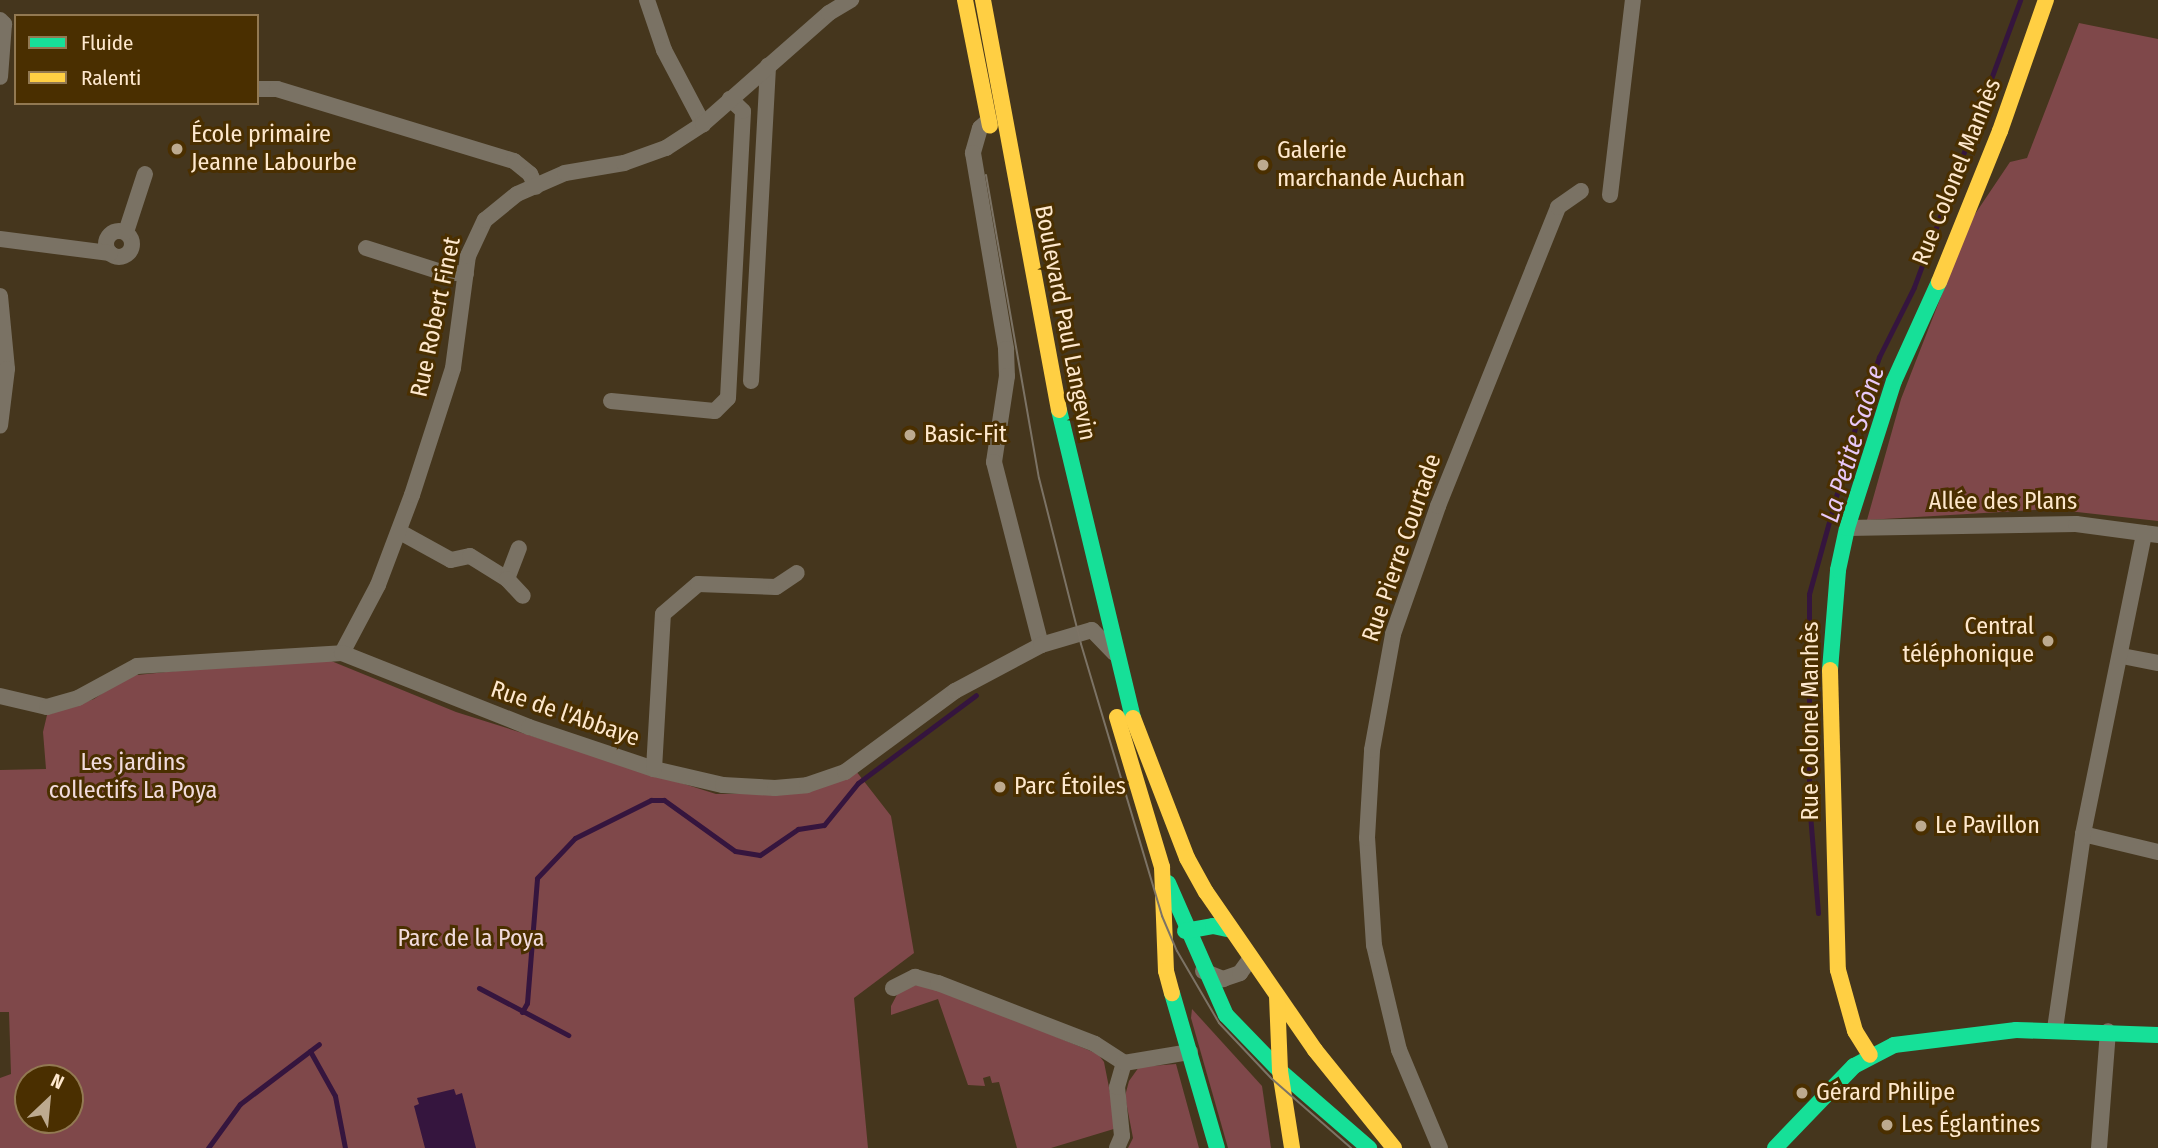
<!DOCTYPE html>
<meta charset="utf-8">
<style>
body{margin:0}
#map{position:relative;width:2158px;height:1148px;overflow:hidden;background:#45361d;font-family:"Fira Sans Condensed",sans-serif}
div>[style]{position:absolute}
.green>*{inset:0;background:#7f484a}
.water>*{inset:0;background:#35153e}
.stream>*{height:5px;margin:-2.5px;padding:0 2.5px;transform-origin:2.5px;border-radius:2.5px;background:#35153e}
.street>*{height:16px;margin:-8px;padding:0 8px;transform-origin:8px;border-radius:8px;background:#7a7264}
.street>.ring{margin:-8px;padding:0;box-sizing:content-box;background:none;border:16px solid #7a7264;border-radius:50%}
.fast>*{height:16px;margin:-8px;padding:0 8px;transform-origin:8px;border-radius:8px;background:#16e098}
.slow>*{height:16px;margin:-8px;padding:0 8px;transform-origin:8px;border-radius:8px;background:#ffcf43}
.tram>*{height:2px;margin:-1px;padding:0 1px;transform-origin:1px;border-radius:1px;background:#7c7365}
.dots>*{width:19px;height:19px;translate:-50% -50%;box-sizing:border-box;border:4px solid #4a2f00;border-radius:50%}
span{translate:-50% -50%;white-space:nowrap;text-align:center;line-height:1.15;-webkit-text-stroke:6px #4a2f00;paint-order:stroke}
.poi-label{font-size:24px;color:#fee8cd}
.left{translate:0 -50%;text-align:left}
.right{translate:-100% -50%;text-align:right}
.street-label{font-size:24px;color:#fee8cd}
.park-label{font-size:24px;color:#f1dbdc}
.water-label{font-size:26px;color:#e8c8f8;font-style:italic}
.legend{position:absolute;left:14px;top:14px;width:245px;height:91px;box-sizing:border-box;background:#4a2f00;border:2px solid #927952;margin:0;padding:9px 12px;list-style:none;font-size:21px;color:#fee8cd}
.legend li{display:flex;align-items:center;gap:14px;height:35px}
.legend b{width:35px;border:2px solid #927952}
.north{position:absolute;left:14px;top:1064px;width:70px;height:70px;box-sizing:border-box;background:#4a2f00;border:2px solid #927952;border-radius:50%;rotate:26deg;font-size:19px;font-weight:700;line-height:28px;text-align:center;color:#fee8cd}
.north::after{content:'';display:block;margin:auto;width:24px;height:32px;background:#bdaa8f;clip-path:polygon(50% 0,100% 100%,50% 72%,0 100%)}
</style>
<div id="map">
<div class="green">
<div style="clip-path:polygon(2079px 23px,2158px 39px,2158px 521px,2050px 509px,1867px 520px,1901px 399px,1971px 220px,2010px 162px,2027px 158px)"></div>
<div style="clip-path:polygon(evenodd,319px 656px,456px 712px,716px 794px,794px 793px,856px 771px,891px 816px,914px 953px,854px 998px,868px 1148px,0 1148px,0 1078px,11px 1074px,9px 1012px,0 1012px,0 770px,46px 769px,43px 732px,47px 715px,94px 699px,128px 676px,319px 656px,28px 1078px,70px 1078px,70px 1120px,28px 1120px,28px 1078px)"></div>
<div style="clip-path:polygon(926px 983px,1098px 1054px,1104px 1062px,1117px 1128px,1051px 1148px,1017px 1148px,999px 1082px,992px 1083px,990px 1076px,983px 1078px,985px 1086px,968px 1085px,938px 999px,891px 1015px,891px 1006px,900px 989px)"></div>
<div style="clip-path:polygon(1192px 1009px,1262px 1086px,1271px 1148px,1228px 1148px,1191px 1018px)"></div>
<div style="clip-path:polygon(1176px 1064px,1199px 1148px,1128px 1148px,1133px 1138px,1125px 1096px,1129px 1081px,1139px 1067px)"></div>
</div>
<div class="water">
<div style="clip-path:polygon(454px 1089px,456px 1095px,462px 1093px,476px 1148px,425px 1148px,414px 1106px,419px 1104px,417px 1098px)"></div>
</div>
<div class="stream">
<div style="left:1818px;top:913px;width:111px;rotate:-94.6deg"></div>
<div style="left:1809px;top:802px;width:208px;rotate:-90deg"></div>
<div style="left:1809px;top:594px;width:184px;rotate:-74.5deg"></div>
<div style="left:1858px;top:417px;width:64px;rotate:-70.7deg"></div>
<div style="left:1879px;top:357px;width:78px;rotate:-63.4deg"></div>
<div style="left:1914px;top:287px;width:306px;rotate:-69.7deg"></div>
<div style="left:479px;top:988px;width:101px;rotate:27.8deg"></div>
<div style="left:522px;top:1012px;width:10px;rotate:-61deg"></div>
<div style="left:527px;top:1003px;width:125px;rotate:-85.4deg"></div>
<div style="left:537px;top:878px;width:55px;rotate:-46.5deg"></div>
<div style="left:575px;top:838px;width:85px;rotate:-26.6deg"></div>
<div style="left:651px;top:800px;width:13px"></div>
<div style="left:664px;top:800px;width:87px;rotate:35.7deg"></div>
<div style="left:735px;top:851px;width:25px;rotate:9deg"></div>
<div style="left:760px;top:855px;width:46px;rotate:-34.4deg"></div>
<div style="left:798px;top:829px;width:26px;rotate:-9deg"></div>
<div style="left:824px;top:825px;width:54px;rotate:-51deg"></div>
<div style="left:858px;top:783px;width:147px;rotate:-36.7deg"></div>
<div style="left:310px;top:1051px;width:51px;rotate:60.9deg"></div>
<div style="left:335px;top:1096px;width:53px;rotate:79.1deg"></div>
<div style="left:208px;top:1148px;width:54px;rotate:-54deg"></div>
<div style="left:240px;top:1104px;width:99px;rotate:-37.2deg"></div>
</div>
<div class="street">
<div style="left:647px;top:0;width:53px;rotate:71.2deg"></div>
<div style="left:664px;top:50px;width:84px;rotate:62.2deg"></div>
<div style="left:0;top:20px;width:6px;rotate:45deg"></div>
<div style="left:4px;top:24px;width:53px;rotate:94.3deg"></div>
<div style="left:259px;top:89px;width:18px"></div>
<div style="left:277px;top:89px;width:248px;rotate:16.9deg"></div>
<div style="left:514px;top:161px;width:21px;rotate:39deg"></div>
<div style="left:530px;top:174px;width:14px;rotate:65deg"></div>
<div style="left:989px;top:120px;width:12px;rotate:138deg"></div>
<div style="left:980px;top:128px;width:26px;rotate:106deg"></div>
<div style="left:973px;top:153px;width:199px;rotate:80.4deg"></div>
<div style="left:1006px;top:349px;width:27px;rotate:88deg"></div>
<div style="left:1007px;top:376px;width:87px;rotate:98.6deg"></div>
<div style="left:994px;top:462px;width:189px;rotate:75.6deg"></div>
<div style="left:1610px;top:195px;width:196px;rotate:-83.3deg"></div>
<div class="ring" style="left:106px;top:231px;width:10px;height:10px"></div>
<div style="left:126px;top:232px;width:61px;rotate:-71.9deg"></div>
<div style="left:0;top:239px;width:111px;rotate:7.3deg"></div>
<div style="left:366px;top:248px;width:76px;rotate:17.7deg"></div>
<div style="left:438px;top:271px;width:28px;rotate:6deg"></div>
<div style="left:0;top:296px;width:73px;rotate:84.5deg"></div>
<div style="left:7px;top:369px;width:57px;rotate:97deg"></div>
<div style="left:751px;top:381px;width:316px;rotate:-86.9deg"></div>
<div style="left:611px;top:401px;width:104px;rotate:5.5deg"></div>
<div style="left:715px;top:411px;width:18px;rotate:-45deg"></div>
<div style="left:728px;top:398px;width:287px;rotate:-87deg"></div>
<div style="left:743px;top:111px;width:18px;rotate:-137deg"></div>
<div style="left:1847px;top:528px;width:229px;rotate:-1deg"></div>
<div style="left:2076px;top:524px;width:83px;rotate:7.6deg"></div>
<div style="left:400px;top:532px;width:58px;rotate:28.8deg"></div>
<div style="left:451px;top:560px;width:19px;rotate:-12deg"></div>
<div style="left:470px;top:556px;width:44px;rotate:31.9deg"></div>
<div style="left:507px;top:579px;width:33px;rotate:-69deg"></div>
<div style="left:507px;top:579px;width:23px;rotate:47deg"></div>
<div style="left:342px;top:653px;width:77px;rotate:-62.1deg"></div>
<div style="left:378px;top:585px;width:96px;rotate:-69.3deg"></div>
<div style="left:412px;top:495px;width:133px;rotate:-72.1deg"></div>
<div style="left:453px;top:368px;width:113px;rotate:-82.4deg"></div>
<div style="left:468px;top:256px;width:40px;rotate:-65deg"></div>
<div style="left:485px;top:220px;width:41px;rotate:-39.1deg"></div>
<div style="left:517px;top:194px;width:52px;rotate:-23.6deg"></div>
<div style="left:565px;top:173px;width:60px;rotate:-9.6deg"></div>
<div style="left:624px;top:163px;width:45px;rotate:-19.7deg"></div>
<div style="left:666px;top:148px;width:44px;rotate:-33deg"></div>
<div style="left:703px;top:124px;width:168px;rotate:-41.4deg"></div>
<div style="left:829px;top:13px;width:26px;rotate:-31deg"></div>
<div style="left:2122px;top:656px;width:37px;rotate:11deg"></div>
<div style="left:0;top:696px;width:48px;rotate:13.2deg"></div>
<div style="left:47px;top:707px;width:32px;rotate:-16deg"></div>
<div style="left:78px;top:698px;width:67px;rotate:-28.5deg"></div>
<div style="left:137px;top:666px;width:205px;rotate:-3.6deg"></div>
<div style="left:342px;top:653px;width:201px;rotate:21.6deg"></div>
<div style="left:529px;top:727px;width:132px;rotate:18.6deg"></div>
<div style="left:654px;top:769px;width:71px;rotate:13.1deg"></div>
<div style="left:723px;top:785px;width:52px;rotate:3.3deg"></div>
<div style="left:775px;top:788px;width:32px;rotate:-5deg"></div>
<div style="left:807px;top:785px;width:40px;rotate:-18.9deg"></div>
<div style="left:845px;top:772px;width:137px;rotate:-36.4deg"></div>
<div style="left:955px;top:691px;width:98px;rotate:-28.1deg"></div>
<div style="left:1041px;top:645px;width:53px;rotate:-16.4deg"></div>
<div style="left:1092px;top:630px;width:32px;rotate:46deg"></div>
<div style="left:654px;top:769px;width:155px;rotate:-86.7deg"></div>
<div style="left:663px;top:614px;width:46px;rotate:-40.6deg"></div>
<div style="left:698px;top:584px;width:78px;rotate:2.2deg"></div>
<div style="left:776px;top:587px;width:25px;rotate:-34deg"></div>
<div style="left:2083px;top:834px;width:77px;rotate:13.5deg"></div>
<div style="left:1203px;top:971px;width:22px;rotate:22deg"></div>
<div style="left:1223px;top:979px;width:18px;rotate:-19deg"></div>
<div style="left:1240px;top:973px;width:17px;rotate:-54deg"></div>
<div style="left:893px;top:988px;width:25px;rotate:-27deg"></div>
<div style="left:915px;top:977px;width:24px;rotate:15deg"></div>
<div style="left:938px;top:983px;width:168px;rotate:21.2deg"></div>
<div style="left:1095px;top:1044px;width:35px;rotate:33deg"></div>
<div style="left:2055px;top:1029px;width:197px;rotate:-81.8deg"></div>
<div style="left:2083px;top:834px;width:307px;rotate:-78.5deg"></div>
<div style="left:1117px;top:1148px;width:13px;rotate:-67deg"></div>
<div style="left:1122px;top:1136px;width:49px;rotate:-95.8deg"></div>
<div style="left:1117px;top:1087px;width:25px;rotate:-74deg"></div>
<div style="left:1124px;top:1063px;width:67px;rotate:-9.5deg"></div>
<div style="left:1440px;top:1148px;width:106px;rotate:-112.7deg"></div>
<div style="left:1399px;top:1050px;width:108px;rotate:-103.4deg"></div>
<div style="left:1374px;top:945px;width:107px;rotate:-93.7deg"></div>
<div style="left:1367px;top:838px;width:88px;rotate:-86.7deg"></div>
<div style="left:1372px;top:750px;width:118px;rotate:-79.7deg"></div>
<div style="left:1393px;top:634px;width:136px;rotate:-70.6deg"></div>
<div style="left:1438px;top:506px;width:322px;rotate:-68.1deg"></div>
<div style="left:1558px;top:207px;width:28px;rotate:-35deg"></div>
<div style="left:2099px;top:1148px;width:117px;rotate:-85.6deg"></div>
</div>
<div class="fast">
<div style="left:1059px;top:410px;width:317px;rotate:76.5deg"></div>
<div style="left:1830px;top:670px;width:100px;rotate:-85.4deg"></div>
<div style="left:1838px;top:570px;width:43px;rotate:-77.9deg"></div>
<div style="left:1847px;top:528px;width:154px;rotate:-72.3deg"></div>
<div style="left:1894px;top:381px;width:109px;rotate:-65.6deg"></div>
<div style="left:1168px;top:883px;width:144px;rotate:66.3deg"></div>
<div style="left:1226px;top:1015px;width:78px;rotate:46deg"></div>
<div style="left:1280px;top:1071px;width:118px;rotate:40.9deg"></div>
<div style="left:1185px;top:931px;width:28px;rotate:-10deg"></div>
<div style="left:1213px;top:926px;width:19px;rotate:12deg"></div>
<div style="left:1172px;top:993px;width:161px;rotate:73.8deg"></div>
<div style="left:1775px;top:1148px;width:114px;rotate:-46.1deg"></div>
<div style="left:1854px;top:1066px;width:45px;rotate:-27.7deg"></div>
<div style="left:1894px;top:1045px;width:123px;rotate:-7deg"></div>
<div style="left:2016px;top:1030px;width:142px;rotate:2deg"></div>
</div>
<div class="slow">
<div style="left:965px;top:0;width:128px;rotate:78.8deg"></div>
<div style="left:983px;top:0;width:417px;rotate:79.5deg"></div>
<div style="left:1939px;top:282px;width:163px;rotate:-68deg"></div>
<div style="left:2000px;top:131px;width:139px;rotate:-70.7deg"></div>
<div style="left:1830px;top:670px;width:300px;rotate:88.5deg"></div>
<div style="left:1838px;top:970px;width:63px;rotate:74.4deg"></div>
<div style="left:1855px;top:1031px;width:28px;rotate:58deg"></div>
<div style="left:1117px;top:717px;width:157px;rotate:73.3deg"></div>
<div style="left:1162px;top:867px;width:104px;rotate:87.8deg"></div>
<div style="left:1166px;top:971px;width:23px;rotate:75deg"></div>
<div style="left:1133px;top:718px;width:150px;rotate:68.9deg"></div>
<div style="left:1187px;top:858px;width:39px;rotate:61deg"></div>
<div style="left:1206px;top:892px;width:192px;rotate:55.4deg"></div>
<div style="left:1315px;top:1050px;width:126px;rotate:51.1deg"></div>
<div style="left:1277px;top:996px;width:75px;rotate:87.7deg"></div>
<div style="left:1280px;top:1071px;width:78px;rotate:81.1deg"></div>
</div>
<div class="tram">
<div style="left:986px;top:175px;width:308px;rotate:80.1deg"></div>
<div style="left:1039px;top:478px;width:171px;rotate:75.8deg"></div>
<div style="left:1081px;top:644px;width:284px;rotate:73.4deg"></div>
<div style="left:1162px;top:916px;width:38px;rotate:67deg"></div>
<div style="left:1177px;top:951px;width:83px;rotate:59.7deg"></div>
<div style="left:1219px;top:1023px;width:77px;rotate:46.6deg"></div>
<div style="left:1272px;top:1079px;width:105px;rotate:41.1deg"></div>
</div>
<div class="dots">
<div style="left:177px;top:149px;background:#bdaa8f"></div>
<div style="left:1263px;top:165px;background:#bdaa8f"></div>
<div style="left:910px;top:435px;background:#bdaa8f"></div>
<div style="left:2048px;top:641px;background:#bdaa8f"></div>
<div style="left:1000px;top:787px;background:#bdaa8f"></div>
<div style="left:1921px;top:826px;background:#bdaa8f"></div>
<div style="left:1802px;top:1093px;background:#bdaa8f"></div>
<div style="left:1887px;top:1125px;background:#bdaa8f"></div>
</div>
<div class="poi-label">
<span class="left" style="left:191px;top:149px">École primaire<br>Jeanne Labourbe</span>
<span class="left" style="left:1277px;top:165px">Galerie<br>marchande Auchan</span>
<span class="left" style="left:924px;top:435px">Basic-Fit</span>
<span class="right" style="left:2034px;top:641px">Central<br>téléphonique</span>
<span class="left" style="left:1014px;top:787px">Parc Étoiles</span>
<span class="left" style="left:1935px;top:826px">Le Pavillon</span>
<span class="left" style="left:1816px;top:1093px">Gérard Philipe</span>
<span class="left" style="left:1901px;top:1125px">Les Églantines</span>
</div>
<div class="street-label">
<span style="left:1957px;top:172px;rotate:-68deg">Rue Colonel Manhès</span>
<span style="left:436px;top:317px;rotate:-78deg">Rue Robert Finet</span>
<span style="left:1065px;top:323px;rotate:79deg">Boulevard Paul Langevin</span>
<span style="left:2003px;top:502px">Allée des Plans</span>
<span style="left:1402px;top:548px;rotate:-71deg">Rue Pierre Courtade</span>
<span style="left:565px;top:714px;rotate:19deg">Rue de l'Abbaye</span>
<span style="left:1811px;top:721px;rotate:-90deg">Rue Colonel Manhès</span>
</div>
<div class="park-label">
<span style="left:133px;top:777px">Les jardins<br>collectifs La Poya</span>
<span style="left:471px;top:939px">Parc de la Poya</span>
</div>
<div class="water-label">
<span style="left:1853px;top:444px;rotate:-73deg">La Petite Saône</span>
</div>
<ul class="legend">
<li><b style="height:9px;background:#16e098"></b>Fluide</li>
<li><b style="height:9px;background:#ffcf43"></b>Ralenti</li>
</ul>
<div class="north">N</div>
</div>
